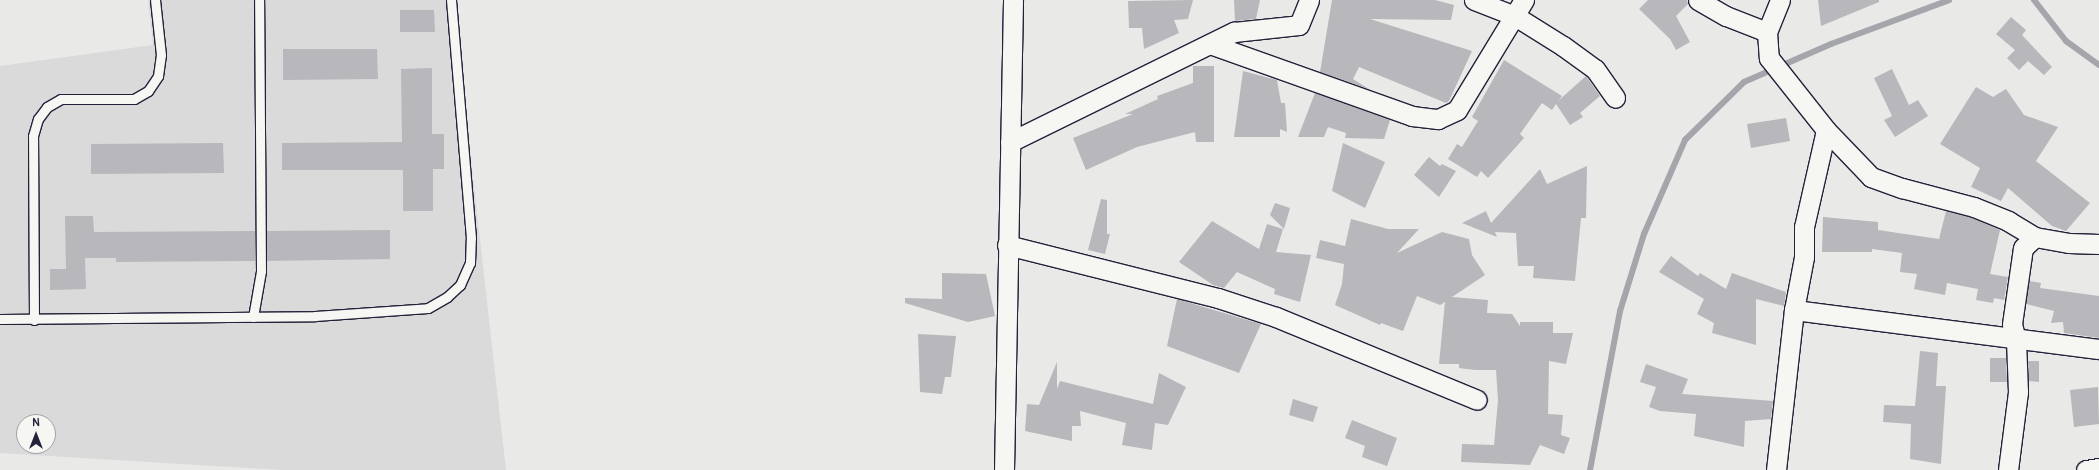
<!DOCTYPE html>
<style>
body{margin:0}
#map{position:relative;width:2099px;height:470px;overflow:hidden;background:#e9e9e7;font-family:Pangolin,sans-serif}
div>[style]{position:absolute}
.built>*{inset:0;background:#dadada}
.stream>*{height:6px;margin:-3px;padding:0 3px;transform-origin:3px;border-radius:3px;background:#a5a5ac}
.building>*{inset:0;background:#b8b8bc}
.roads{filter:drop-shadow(1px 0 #22223b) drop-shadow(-1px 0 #22223b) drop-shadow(0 1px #22223b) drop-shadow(0 -1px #22223b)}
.lane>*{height:9px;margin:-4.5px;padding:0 4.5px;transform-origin:4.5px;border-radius:4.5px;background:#f6f6f2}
.street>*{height:19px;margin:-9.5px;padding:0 9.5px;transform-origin:9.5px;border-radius:9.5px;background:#f6f6f2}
span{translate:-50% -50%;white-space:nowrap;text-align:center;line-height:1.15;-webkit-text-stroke:3.5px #f6f6f2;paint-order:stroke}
.north{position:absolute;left:16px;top:414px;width:40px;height:40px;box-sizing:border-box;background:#f6f6f2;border:1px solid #a1a1a9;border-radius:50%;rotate:0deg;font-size:11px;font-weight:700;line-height:16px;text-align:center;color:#22223b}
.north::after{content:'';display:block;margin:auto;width:14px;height:18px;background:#22223b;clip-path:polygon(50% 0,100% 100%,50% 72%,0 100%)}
</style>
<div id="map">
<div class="built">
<div style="clip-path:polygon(evenodd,148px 0,453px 0,506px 470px,283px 470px,0 453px,0 66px,153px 45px,148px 0,24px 422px,48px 422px,48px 446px,24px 446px,24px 422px)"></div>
</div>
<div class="stream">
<div style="left:2034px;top:0;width:52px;rotate:52deg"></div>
<div style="left:2066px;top:41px;width:41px;rotate:36deg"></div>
<div style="left:1590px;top:470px;width:162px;rotate:-79.3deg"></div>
<div style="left:1620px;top:311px;width:81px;rotate:-72.7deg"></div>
<div style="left:1644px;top:234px;width:103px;rotate:-66.4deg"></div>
<div style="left:1685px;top:140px;width:83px;rotate:-44.5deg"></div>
<div style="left:1744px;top:82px;width:95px;rotate:-23.6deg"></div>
<div style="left:1831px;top:44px;width:126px;rotate:-20.4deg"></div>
</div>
<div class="building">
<div style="clip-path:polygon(1193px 0,1188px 19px,1174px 20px,1179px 33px,1144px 49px,1142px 28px,1129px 28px,1128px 1px)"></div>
<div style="clip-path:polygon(1234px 0,1260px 0,1256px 19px,1235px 21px)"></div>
<div style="clip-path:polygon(1332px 0,1435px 0,1454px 5px,1451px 20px,1370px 19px,1472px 51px,1449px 101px,1446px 103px,1359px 67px,1353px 79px,1369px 89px,1320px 72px)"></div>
<div style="clip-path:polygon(1648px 0,1687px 0,1688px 4px,1676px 16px,1690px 42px,1676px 50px,1670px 39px,1639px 9px)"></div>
<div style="clip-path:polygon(1818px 0,1879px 0,1879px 2px,1821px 26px)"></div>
<div style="clip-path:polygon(400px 10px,434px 10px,435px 32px,400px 32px)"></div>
<div style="clip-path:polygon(2011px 17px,2026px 30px,2022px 35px,2052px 67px,2044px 75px,2028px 61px,2019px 70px,2007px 58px,2015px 50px,1996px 34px)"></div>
<div style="clip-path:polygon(283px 49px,377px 49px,378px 79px,283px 80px)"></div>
<div style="clip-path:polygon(1504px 60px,1562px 96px,1558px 101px,1586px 76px,1600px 96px,1580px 113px,1583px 117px,1570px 125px,1556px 104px,1552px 110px,1542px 103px,1520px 134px,1524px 138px,1488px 178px,1481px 171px,1477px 177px,1448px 159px,1457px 144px,1462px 147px,1478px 121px,1472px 117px)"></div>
<div style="clip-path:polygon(1193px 66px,1214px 66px,1214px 142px,1196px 142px,1195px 132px,1137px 147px,1086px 170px,1073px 138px,1133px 114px,1125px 114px,1158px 99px,1157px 96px,1193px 83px)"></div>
<div style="clip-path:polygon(432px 68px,432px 134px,444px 134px,444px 169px,433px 169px,433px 211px,403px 211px,403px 170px,282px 170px,282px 143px,402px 142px,401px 69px)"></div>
<div style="clip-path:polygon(1892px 69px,1909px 105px,1918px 100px,1928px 116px,1895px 137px,1884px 120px,1892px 116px,1874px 78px)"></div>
<div style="clip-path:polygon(1243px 71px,1277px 80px,1281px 103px,1285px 103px,1287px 132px,1280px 129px,1280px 137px,1234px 137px)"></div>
<div style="clip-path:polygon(1976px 87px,1993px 97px,2006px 89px,2024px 115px,2058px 127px,2036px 161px,2090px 203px,2066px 231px,2052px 226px,2008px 188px,2001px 201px,1971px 187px,1980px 168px,1940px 144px)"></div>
<div style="clip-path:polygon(1315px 93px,1390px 120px,1384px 139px,1345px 138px,1346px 133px,1328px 127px,1324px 137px,1298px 137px)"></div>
<div style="clip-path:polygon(1786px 118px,1790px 141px,1751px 148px,1747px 124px)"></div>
<div style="clip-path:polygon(223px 143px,224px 173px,91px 174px,91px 144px)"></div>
<div style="clip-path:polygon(1343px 143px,1385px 162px,1365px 208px,1332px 191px)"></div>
<div style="clip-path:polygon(1429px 157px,1440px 166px,1442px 164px,1456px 171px,1439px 197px,1414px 175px)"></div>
<div style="clip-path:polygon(1587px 166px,1586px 218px,1581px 218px,1575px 281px,1533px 278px,1534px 266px,1518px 266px,1516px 233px,1495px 232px,1497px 237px,1462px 223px,1486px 211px,1491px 223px,1540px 169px,1547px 184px)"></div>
<div style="clip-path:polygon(1101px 199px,1107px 200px,1107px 234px,1110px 234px,1105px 254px,1088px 250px)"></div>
<div style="clip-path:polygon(1275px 203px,1290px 208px,1284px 229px,1270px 215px)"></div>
<div style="clip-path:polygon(1946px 211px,1970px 217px,2000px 230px,1990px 274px,2008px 277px,2004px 300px,1994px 298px,1993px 303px,1976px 300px,1978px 289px,1947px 283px,1945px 295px,1914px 289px,1917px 274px,1900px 272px,1902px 253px,1872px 249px,1872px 252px,1822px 252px,1823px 217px,1878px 222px,1878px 230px,1939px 239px)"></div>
<div style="clip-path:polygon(65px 216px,93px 216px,94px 232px,255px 231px,255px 261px,116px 262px,116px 258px,85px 258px,86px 289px,50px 290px,50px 269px,66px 269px)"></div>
<div style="clip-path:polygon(1351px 219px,1388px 229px,1419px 229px,1397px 253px,1442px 232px,1469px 239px,1472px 255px,1485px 275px,1452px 297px,1488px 300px,1487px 313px,1512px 314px,1520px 326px,1520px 322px,1553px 322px,1553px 333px,1573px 333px,1566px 364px,1549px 361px,1548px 414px,1563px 415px,1561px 435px,1570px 438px,1564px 454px,1540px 445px,1530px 465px,1461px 462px,1462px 444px,1494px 445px,1498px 400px,1496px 370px,1475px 370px,1459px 368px,1459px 364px,1439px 364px,1445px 302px,1440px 305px,1417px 296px,1403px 331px,1381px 323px,1380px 325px,1335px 305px,1342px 284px,1344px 264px,1316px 258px,1320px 240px,1345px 246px)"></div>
<div style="clip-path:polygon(1212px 221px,1259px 249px,1267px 224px,1283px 229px,1276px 252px,1311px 255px,1300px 302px,1274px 294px,1275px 289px,1237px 272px,1224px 288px,1213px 285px,1179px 262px)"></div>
<div style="clip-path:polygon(390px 230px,390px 259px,267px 261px,267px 231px)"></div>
<div style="clip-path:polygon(1671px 256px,1698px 276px,1700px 273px,1726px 289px,1732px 273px,1786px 292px,1784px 306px,1756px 299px,1756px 345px,1712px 333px,1714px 323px,1697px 314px,1704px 299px,1659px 272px)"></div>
<div style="clip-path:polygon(942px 273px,986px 274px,995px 316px,968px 322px,905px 303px,905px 298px,942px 299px)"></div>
<div style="clip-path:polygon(2029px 281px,2041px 283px,2040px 288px,2099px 296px,2099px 338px,2064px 333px,2063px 322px,2051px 323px,2054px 311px,2026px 304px)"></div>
<div style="clip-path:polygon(1177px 299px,1261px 324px,1239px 373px,1167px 346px)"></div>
<div style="clip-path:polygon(918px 334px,956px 336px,951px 377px,945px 377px,942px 394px,920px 392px)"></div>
<div style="clip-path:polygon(1920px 351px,1938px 353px,1936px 386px,1946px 386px,1941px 464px,1910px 459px,1911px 424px,1883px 422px,1884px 405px,1915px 406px)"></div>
<div style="clip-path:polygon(1990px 358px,2006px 358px,2007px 382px,1990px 382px)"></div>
<div style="clip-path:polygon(2028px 361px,2039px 361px,2039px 382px,2029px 381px)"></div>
<div style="clip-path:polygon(1057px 362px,1057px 389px,1060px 381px,1153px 404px,1159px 373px,1186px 387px,1168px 425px,1155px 423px,1152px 450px,1122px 445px,1126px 423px,1080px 411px,1081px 426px,1072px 426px,1072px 441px,1025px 431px,1027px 404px,1039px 405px)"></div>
<div style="clip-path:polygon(1646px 364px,1688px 379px,1682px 394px,1773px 401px,1771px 419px,1745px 421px,1744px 447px,1694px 436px,1696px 414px,1660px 411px,1649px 407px,1656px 387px,1640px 382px)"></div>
<div style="clip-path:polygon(2098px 387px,2099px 424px,2074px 427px,2070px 390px)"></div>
<div style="clip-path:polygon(1293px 399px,1318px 407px,1313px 422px,1289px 415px)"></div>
<div style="clip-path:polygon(1352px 420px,1397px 438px,1387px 466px,1362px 457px,1365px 446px,1345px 438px)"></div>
</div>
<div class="roads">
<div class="lane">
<div style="left:253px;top:317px;width:47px;rotate:-80.1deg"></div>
<div style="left:261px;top:271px;width:271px;rotate:-90.4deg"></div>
<div style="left:0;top:319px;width:315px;rotate:-0.5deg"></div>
<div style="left:315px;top:316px;width:113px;rotate:-4deg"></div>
<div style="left:428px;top:308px;width:22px;rotate:-30deg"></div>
<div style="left:447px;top:297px;width:18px;rotate:-43deg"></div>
<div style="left:460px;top:285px;width:24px;rotate:-66deg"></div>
<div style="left:470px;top:263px;width:25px;rotate:-88deg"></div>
<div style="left:471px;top:238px;width:239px;rotate:-94.8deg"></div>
<div style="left:34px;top:320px;width:184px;rotate:-90.3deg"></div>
<div style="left:33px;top:136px;width:18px;rotate:-74deg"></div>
<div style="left:38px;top:119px;width:15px;rotate:-53deg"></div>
<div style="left:47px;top:107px;width:16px;rotate:-30deg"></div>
<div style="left:61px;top:99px;width:73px"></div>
<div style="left:134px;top:99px;width:16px;rotate:-30deg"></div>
<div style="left:148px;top:91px;width:18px;rotate:-56deg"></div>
<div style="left:158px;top:76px;width:21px;rotate:-82deg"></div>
<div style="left:161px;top:55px;width:55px;rotate:-96.2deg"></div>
</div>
<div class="street">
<div style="left:1474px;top:0;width:44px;rotate:21.3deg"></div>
<div style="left:1515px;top:16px;width:57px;rotate:32deg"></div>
<div style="left:1563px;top:46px;width:39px;rotate:36deg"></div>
<div style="left:1595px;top:69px;width:35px;rotate:55deg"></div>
<div style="left:1698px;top:0;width:32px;rotate:30deg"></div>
<div style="left:1726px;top:16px;width:44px;rotate:21.3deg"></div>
<div style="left:1780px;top:0;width:35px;rotate:112deg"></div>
<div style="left:1767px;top:32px;width:26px;rotate:86deg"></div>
<div style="left:1769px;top:58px;width:92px;rotate:51.6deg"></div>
<div style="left:1826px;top:130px;width:65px;rotate:46.2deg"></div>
<div style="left:1871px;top:177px;width:33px;rotate:20deg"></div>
<div style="left:1902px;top:188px;width:74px;rotate:14.8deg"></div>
<div style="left:1974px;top:207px;width:37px;rotate:22deg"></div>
<div style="left:2008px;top:221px;width:31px;rotate:31deg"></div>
<div style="left:2035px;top:237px;width:35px;rotate:10deg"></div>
<div style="left:2069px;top:243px;width:30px;rotate:2deg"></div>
<div style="left:1210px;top:44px;width:214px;rotate:19.6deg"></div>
<div style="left:1412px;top:116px;width:26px;rotate:7deg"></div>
<div style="left:1438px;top:119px;width:21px;rotate:-25deg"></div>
<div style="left:1457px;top:110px;width:129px;rotate:-58.7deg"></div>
<div style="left:1010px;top:142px;width:250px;rotate:-26.2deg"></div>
<div style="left:1234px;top:32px;width:65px;rotate:-6.1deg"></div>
<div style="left:1299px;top:25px;width:27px;rotate:-68deg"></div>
<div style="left:1007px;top:245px;width:218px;rotate:14.1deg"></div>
<div style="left:1218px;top:298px;width:61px;rotate:18.1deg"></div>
<div style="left:1276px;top:317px;width:217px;rotate:22.4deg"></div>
<div style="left:1794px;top:310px;width:307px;rotate:7.3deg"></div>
<div style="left:1004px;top:470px;width:470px;rotate:-88.9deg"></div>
<div style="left:1776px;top:470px;width:161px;rotate:-83.6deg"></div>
<div style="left:1794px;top:310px;width:54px;rotate:-79.3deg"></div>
<div style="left:1804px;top:257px;width:30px;rotate:-90deg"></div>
<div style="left:1804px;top:227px;width:99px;rotate:-77.2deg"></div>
<div style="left:2008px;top:470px;width:79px;rotate:-82.7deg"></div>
<div style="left:2018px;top:392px;width:52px;rotate:-92.2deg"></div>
<div style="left:2016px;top:340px;width:16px;rotate:-104deg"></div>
<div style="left:2012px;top:324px;width:77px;rotate:-81.8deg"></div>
<div style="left:2023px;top:248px;width:16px;rotate:-43deg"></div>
<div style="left:2086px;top:470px;width:13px;rotate:-9deg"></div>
</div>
</div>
<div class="north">N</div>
</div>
